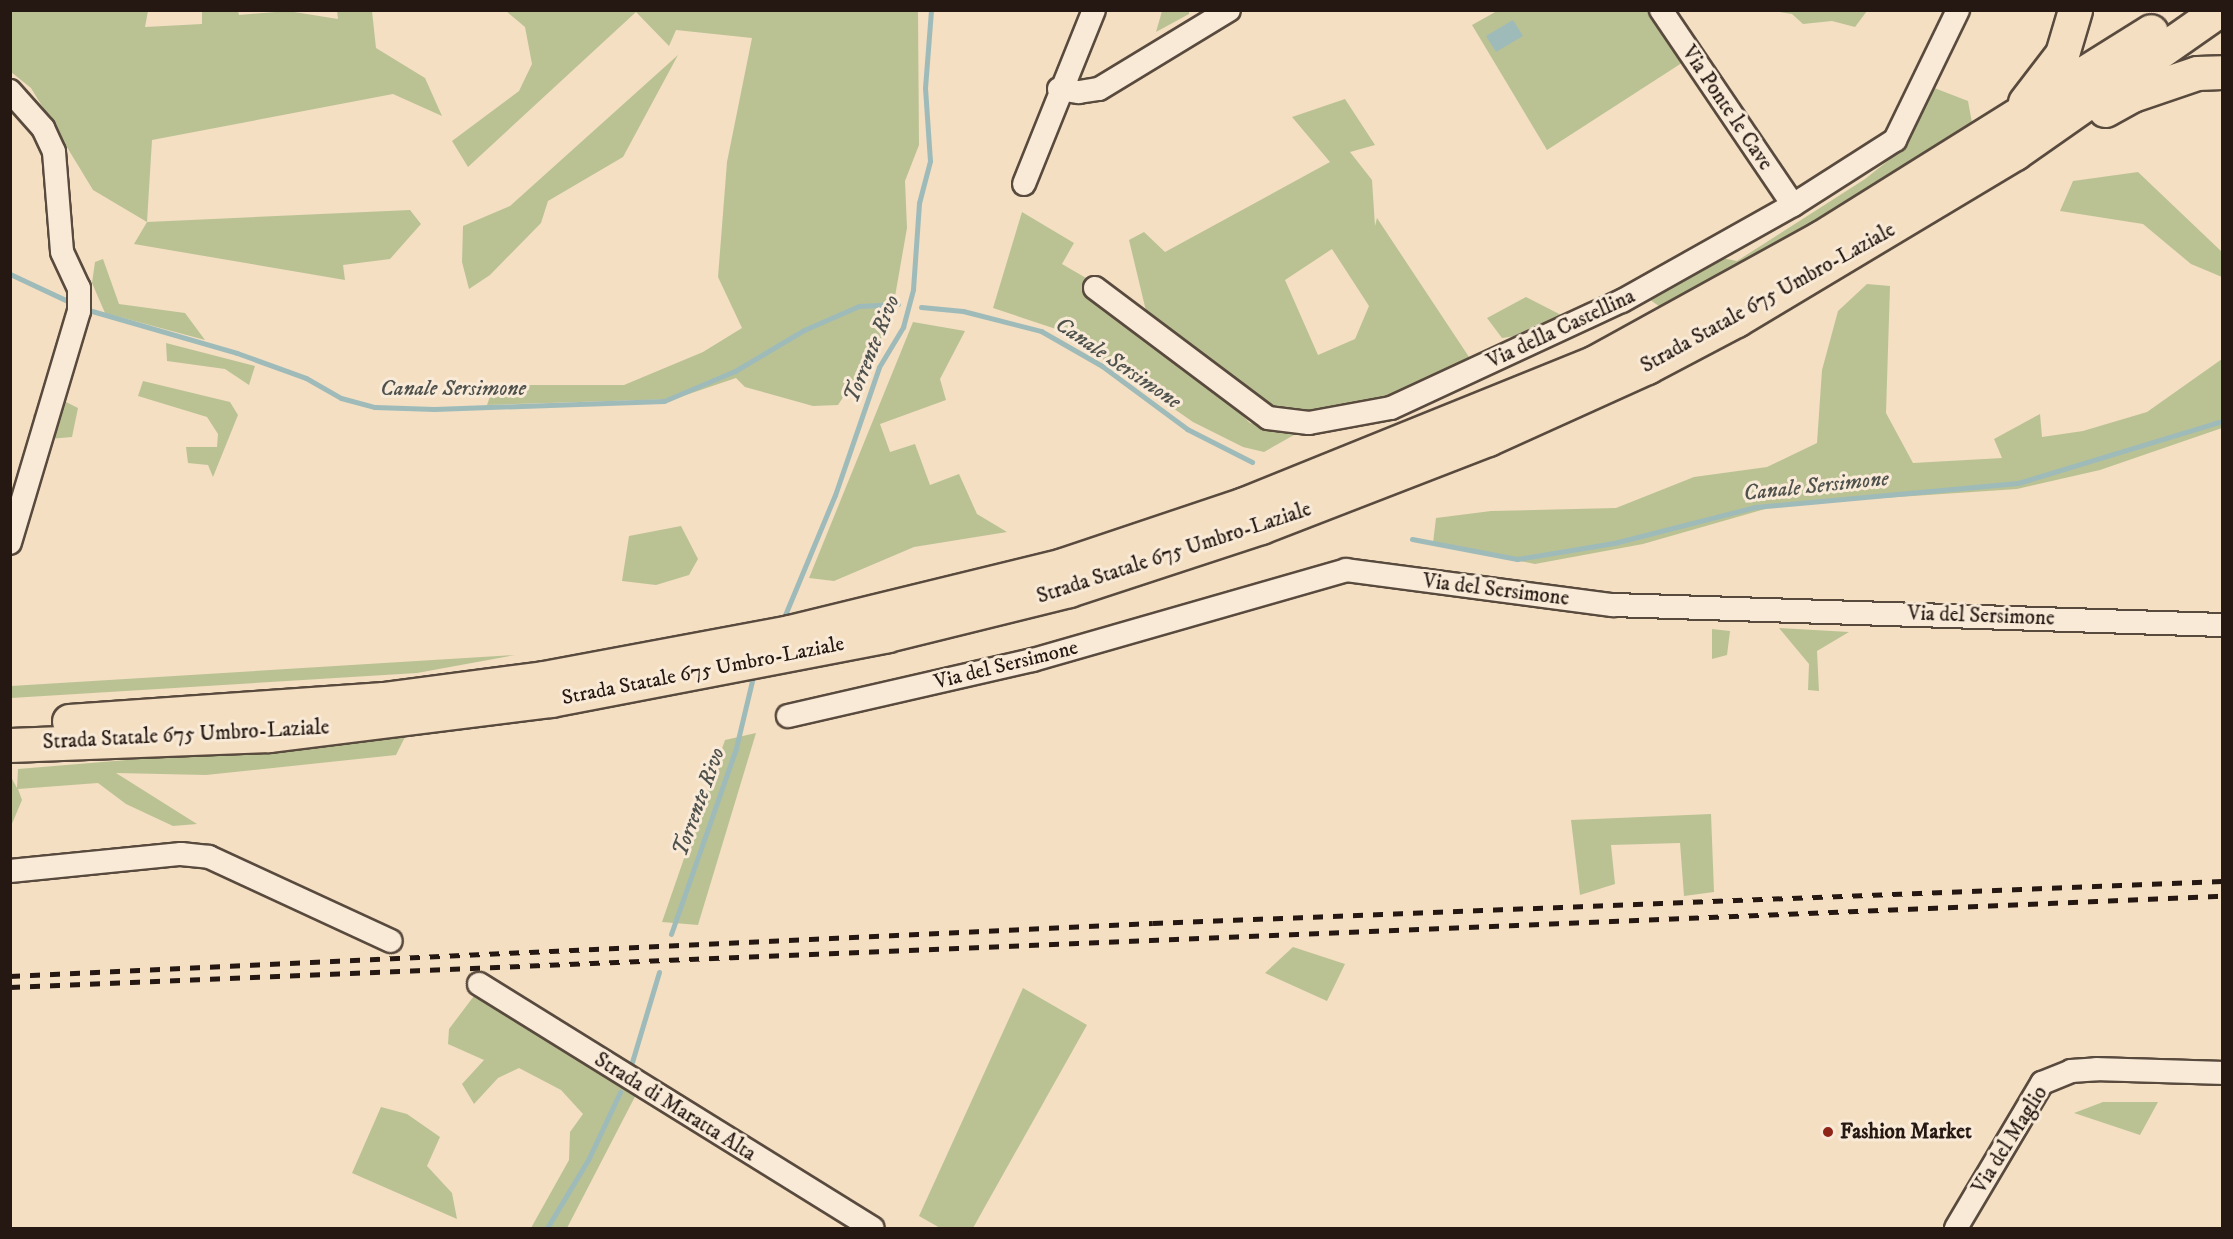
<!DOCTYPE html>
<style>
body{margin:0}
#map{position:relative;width:2233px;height:1239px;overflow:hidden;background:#f4dfc2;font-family:"IM FELL DW Pica",serif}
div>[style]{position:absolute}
.green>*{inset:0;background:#bac294}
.water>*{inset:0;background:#9ebbba}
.stream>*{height:5px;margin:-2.5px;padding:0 2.5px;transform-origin:2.5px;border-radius:2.5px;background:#9ebbba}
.roads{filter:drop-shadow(2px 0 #594a3e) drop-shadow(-2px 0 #594a3e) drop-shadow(0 2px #594a3e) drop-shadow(0 -2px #594a3e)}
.minor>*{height:22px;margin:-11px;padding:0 11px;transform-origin:11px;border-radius:11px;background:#f8ead7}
.trunk>*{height:33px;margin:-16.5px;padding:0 16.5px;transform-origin:16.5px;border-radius:16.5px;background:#f4dfc2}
.rail>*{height:4.5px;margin-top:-2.25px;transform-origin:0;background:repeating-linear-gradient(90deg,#251812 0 10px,transparent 0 20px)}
.dots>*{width:16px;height:16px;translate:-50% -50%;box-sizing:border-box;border:3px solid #f8ead7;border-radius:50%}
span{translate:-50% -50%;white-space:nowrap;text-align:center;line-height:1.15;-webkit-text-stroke:6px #f8ead7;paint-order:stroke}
.street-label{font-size:21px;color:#251812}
.poi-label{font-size:21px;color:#251812;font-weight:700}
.left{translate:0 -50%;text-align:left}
.water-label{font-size:22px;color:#4f514d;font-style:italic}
.frame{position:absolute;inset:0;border:12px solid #251812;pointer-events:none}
</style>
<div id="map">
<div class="green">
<div style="clip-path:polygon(11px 11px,148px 11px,145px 27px,202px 24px,202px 11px,238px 11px,239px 15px,288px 11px,338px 19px,337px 11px,372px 11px,376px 48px,425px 78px,442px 116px,393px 94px,152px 140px,147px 222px,410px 210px,421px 224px,390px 259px,343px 265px,345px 280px,134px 244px,147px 222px,93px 190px,31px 88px,11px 72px)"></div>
<div style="clip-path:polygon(506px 11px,918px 11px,919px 145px,905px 181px,907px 228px,890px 325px,838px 405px,813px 406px,745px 387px,736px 378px,674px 399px,487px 405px,494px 385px,624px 385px,703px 352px,742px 328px,718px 277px,727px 162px,752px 38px,676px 30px,669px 46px,636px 12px,468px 167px,452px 141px,519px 91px,532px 64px,525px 27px)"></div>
<div style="clip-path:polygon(1162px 11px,1189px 11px,1189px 14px,1156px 32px)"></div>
<div style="clip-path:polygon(1497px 11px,1653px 11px,1688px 59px,1547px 150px,1472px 25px)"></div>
<div style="clip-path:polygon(1773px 11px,1867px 11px,1855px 27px,1832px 21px,1803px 24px,1792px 14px)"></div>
<div style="clip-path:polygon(678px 55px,623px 157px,548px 201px,541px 223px,490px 275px,469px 289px,462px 262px,463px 226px,510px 206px)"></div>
<div style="clip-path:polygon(1924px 84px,1968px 101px,1973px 128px,1666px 311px,1643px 295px,1712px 256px,1737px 261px,1865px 179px,1894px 156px)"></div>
<div style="clip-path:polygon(evenodd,1345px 99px,1375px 145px,1350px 152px,1372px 180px,1375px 226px,1377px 218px,1473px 363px,1377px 401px,1308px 416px,1275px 408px,1146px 311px,1129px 240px,1144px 232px,1165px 252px,1330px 162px,1292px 117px,1345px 99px,1332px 249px,1369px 306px,1355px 339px,1318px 355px,1285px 280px,1332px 249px)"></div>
<div style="clip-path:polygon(2138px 172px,2222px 252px,2222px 277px,2191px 264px,2143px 224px,2060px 211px,2073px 181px)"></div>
<div style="clip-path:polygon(1022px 212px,1074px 243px,1062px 264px,1086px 278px,1087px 293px,1220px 394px,1250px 423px,1301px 431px,1264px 452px,1243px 447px,1193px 422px,1062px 331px,993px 308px)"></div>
<div style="clip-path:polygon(103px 259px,119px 304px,185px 313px,205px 340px,105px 313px,92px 283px,95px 262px)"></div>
<div style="clip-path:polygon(1867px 284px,1890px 286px,1886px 413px,1913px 463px,2002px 458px,1994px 439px,2040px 414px,2042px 437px,2083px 431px,2147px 412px,2222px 359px,2222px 428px,2100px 470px,2017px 489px,1779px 505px,1643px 544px,1535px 564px,1433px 543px,1436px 518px,1491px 511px,1616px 508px,1694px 477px,1767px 467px,1817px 443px,1822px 370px,1838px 311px)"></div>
<div style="clip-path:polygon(1526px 297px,1567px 318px,1551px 331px,1502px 338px,1487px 318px)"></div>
<div style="clip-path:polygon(913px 322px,965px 331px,940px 379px,946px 400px,880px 424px,890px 452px,915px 444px,930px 485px,959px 474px,977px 514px,1007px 532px,914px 547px,834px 581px,809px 578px)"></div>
<div style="clip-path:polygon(166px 343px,255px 366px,249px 385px,225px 369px,167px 361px)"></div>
<div style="clip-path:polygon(143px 381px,230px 402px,238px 415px,213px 477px,208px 465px,188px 463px,186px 447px,217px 447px,218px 434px,207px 417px,138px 396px)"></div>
<div style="clip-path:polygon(56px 397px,78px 408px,72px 437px,38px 440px,33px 415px)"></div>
<div style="clip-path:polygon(681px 526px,698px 559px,689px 575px,656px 585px,622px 581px,629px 536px)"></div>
<div style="clip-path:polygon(1779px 628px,1849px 632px,1817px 651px,1819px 691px,1808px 690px,1809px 664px)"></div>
<div style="clip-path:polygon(1712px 629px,1730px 631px,1727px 655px,1712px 659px)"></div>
<div style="clip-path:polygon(515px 655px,417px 673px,11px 698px,11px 686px)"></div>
<div style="clip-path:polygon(756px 733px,698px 925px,662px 922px,725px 740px)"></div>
<div style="clip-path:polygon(405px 737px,396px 755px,206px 775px,116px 773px,197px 824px,173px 826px,126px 804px,98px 783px,18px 789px,22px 800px,11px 826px,11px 777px,17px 788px,18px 769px)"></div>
<div style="clip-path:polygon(1711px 814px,1714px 892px,1684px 896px,1680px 843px,1611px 845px,1615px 884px,1580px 895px,1571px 820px)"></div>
<div style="clip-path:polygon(1293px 947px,1345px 964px,1327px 1001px,1265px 973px)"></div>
<div style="clip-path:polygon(480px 988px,641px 1085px,567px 1228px,531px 1228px,569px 1160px,570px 1132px,583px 1114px,561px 1090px,519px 1068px,498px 1078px,474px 1104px,462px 1084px,484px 1060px,448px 1044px,449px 1029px)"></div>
<div style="clip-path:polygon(1023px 988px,1087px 1025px,973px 1228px,940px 1228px,919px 1216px)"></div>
<div style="clip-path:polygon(2103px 1102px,2158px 1102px,2140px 1135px,2074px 1113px)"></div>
<div style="clip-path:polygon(381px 1107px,407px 1114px,440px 1137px,427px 1166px,452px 1193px,457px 1219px,352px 1173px)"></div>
</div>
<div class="water">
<div style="clip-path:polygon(1513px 20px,1523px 36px,1496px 52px,1486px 36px)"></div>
</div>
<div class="stream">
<div style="left:10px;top:274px;width:71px;rotate:25.1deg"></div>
<div style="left:921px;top:307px;width:42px;rotate:5.4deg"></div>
<div style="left:963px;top:311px;width:81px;rotate:14.4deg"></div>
<div style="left:1041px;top:331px;width:70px;rotate:29.8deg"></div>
<div style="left:1102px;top:366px;width:106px;rotate:36.5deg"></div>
<div style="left:1187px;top:429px;width:73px;rotate:26.9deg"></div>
<div style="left:85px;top:309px;width:158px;rotate:16.1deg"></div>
<div style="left:237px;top:353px;width:73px;rotate:19.9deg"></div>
<div style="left:306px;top:378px;width:40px;rotate:29.7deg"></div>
<div style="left:341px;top:398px;width:35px;rotate:15deg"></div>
<div style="left:375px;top:407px;width:59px;rotate:1.9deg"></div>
<div style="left:434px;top:409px;width:230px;rotate:-2deg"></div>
<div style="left:664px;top:401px;width:77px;rotate:-22.9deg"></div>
<div style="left:735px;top:371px;width:80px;rotate:-30.7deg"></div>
<div style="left:804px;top:330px;width:60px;rotate:-23.6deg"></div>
<div style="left:859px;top:306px;width:39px;rotate:-3deg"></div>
<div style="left:1412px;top:539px;width:107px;rotate:10.8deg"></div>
<div style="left:1517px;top:559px;width:98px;rotate:-9.4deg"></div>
<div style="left:1614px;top:543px;width:146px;rotate:-14.3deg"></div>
<div style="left:1755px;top:507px;width:264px;rotate:-5.2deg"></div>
<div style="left:2018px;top:483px;width:213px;rotate:-16.9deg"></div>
<div style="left:785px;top:615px;width:130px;rotate:-67.4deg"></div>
<div style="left:835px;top:495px;width:135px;rotate:-71deg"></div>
<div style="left:879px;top:367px;width:47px;rotate:-59deg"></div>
<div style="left:903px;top:327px;width:39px;rotate:-75deg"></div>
<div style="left:913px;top:289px;width:86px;rotate:-86deg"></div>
<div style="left:919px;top:203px;width:43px;rotate:-75.3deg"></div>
<div style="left:930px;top:161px;width:73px;rotate:-93.9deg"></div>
<div style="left:925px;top:88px;width:78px;rotate:-85.6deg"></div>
<div style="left:671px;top:934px;width:197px;rotate:-70.7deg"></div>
<div style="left:736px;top:748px;width:69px;rotate:-76.6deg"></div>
<div style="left:632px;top:1062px;width:94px;rotate:-73.3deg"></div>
<div style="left:547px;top:1228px;width:82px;rotate:-59deg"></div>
<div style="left:589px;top:1158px;width:73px;rotate:-64.8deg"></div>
</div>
<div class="roads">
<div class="minor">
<div style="left:1661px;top:10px;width:235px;rotate:55.9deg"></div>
<div style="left:1059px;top:89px;width:20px;rotate:9deg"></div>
<div style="left:1079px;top:92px;width:20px;rotate:-9deg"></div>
<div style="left:1099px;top:89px;width:152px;rotate:-31.3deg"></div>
<div style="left:10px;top:91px;width:50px;rotate:48.3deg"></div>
<div style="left:43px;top:128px;width:26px;rotate:65deg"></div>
<div style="left:54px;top:152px;width:100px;rotate:85.4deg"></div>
<div style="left:62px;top:252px;width:40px;rotate:65deg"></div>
<div style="left:79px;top:288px;width:23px;rotate:90deg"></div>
<div style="left:79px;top:311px;width:242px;rotate:106.6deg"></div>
<div style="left:1024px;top:184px;width:188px;rotate:-68.1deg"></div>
<div style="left:1095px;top:288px;width:216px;rotate:36.9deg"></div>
<div style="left:1268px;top:418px;width:41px;rotate:7deg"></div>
<div style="left:1309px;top:423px;width:83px;rotate:-10.4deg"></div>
<div style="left:1391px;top:408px;width:255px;rotate:-24.9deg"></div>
<div style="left:1622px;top:301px;width:196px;rotate:-29.3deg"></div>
<div style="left:1793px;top:205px;width:121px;rotate:-32.5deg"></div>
<div style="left:1895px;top:140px;width:144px;rotate:-64.1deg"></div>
<div style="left:788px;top:716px;width:251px;rotate:-12.9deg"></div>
<div style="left:1033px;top:660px;width:326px;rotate:-16deg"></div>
<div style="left:1346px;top:570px;width:269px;rotate:7.5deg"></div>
<div style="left:1613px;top:605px;width:609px;rotate:1.88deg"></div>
<div style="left:10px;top:871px;width:172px;rotate:-5.7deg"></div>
<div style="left:181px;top:854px;width:28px;rotate:6deg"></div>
<div style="left:209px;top:857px;width:200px;rotate:24.8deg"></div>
<div style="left:479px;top:984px;width:463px;rotate:31.8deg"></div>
<div style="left:1956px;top:1228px;width:169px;rotate:-59.3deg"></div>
<div style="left:2042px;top:1083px;width:31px;rotate:-22deg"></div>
<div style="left:2071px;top:1071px;width:26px;rotate:-4deg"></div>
<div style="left:2097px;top:1069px;width:125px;rotate:1.8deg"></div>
</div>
<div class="trunk">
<div style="left:2025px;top:102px;width:61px;rotate:-52.4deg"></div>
<div style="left:2062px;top:54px;width:46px;rotate:-73.5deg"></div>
<div style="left:2105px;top:110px;width:31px;rotate:-29deg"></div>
<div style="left:2132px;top:95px;width:69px;rotate:-18.7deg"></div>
<div style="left:2197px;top:73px;width:25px;rotate:-2deg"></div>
<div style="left:69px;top:721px;width:315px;rotate:-4deg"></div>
<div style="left:383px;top:699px;width:162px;rotate:-7.4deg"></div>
<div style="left:544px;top:678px;width:249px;rotate:-10.6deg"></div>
<div style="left:789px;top:632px;width:282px;rotate:-13.7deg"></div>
<div style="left:1063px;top:565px;width:191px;rotate:-18.6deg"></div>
<div style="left:1244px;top:504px;width:379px;rotate:-22deg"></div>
<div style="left:1595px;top:362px;width:257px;rotate:-28.9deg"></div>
<div style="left:1820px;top:238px;width:390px;rotate:-32deg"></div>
<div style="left:10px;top:745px;width:259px;rotate:-2.2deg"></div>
<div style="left:269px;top:735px;width:284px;rotate:-7.1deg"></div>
<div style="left:551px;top:700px;width:342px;rotate:-10.9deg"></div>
<div style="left:887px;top:635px;width:187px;rotate:-13.9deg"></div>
<div style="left:1069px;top:590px;width:202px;rotate:-18.2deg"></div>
<div style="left:1261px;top:527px;width:243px;rotate:-21.2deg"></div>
<div style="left:1488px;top:439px;width:175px;rotate:-24.4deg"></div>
<div style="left:1647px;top:367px;width:101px;rotate:-27.8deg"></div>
<div style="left:1736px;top:320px;width:325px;rotate:-30.9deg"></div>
<div style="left:2015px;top:153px;width:249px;rotate:-35deg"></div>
</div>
</div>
<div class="rail">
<div style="left:10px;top:976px;width:1144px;rotate:-2.65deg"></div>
<div style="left:1153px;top:923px;width:1070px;rotate:-2.25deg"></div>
<div style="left:10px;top:987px;width:2214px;rotate:-2.36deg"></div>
</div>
<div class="dots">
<div style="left:1828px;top:1132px;background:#8f2418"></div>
</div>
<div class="street-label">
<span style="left:1727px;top:108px;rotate:56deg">Via Ponte le Cave</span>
<span style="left:1768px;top:298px;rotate:-29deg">Strada Statale 675 Umbro-Laziale</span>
<span style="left:1561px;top:329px;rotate:-25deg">Via della Castellina</span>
<span style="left:1174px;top:553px;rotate:-18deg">Strada Statale 675 Umbro-Laziale</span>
<span style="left:1496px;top:590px;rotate:7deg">Via del Sersimone</span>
<span style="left:1981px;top:616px;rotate:2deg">Via del Sersimone</span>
<span style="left:1006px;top:665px;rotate:-14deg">Via del Sersimone</span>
<span style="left:703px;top:671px;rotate:-11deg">Strada Statale 675 Umbro-Laziale</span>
<span style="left:186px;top:735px;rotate:-3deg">Strada Statale 675 Umbro-Laziale</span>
<span style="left:675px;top:1107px;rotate:32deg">Strada di Maratta Alta</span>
<span style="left:2010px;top:1140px;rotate:-58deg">Via del Maglio</span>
</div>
<div class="poi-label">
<span class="left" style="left:1840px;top:1132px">Fashion Market</span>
</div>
<div class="water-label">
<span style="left:872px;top:349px;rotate:-68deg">Torrente Rivo</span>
<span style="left:1118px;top:363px;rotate:34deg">Canale Sersimone</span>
<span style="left:453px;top:389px">Canale Sersimone</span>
<span style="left:1816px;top:486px;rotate:-6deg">Canale Sersimone</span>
<span style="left:699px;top:802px;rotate:-70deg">Torrente Rivo</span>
</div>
<div class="frame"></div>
</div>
